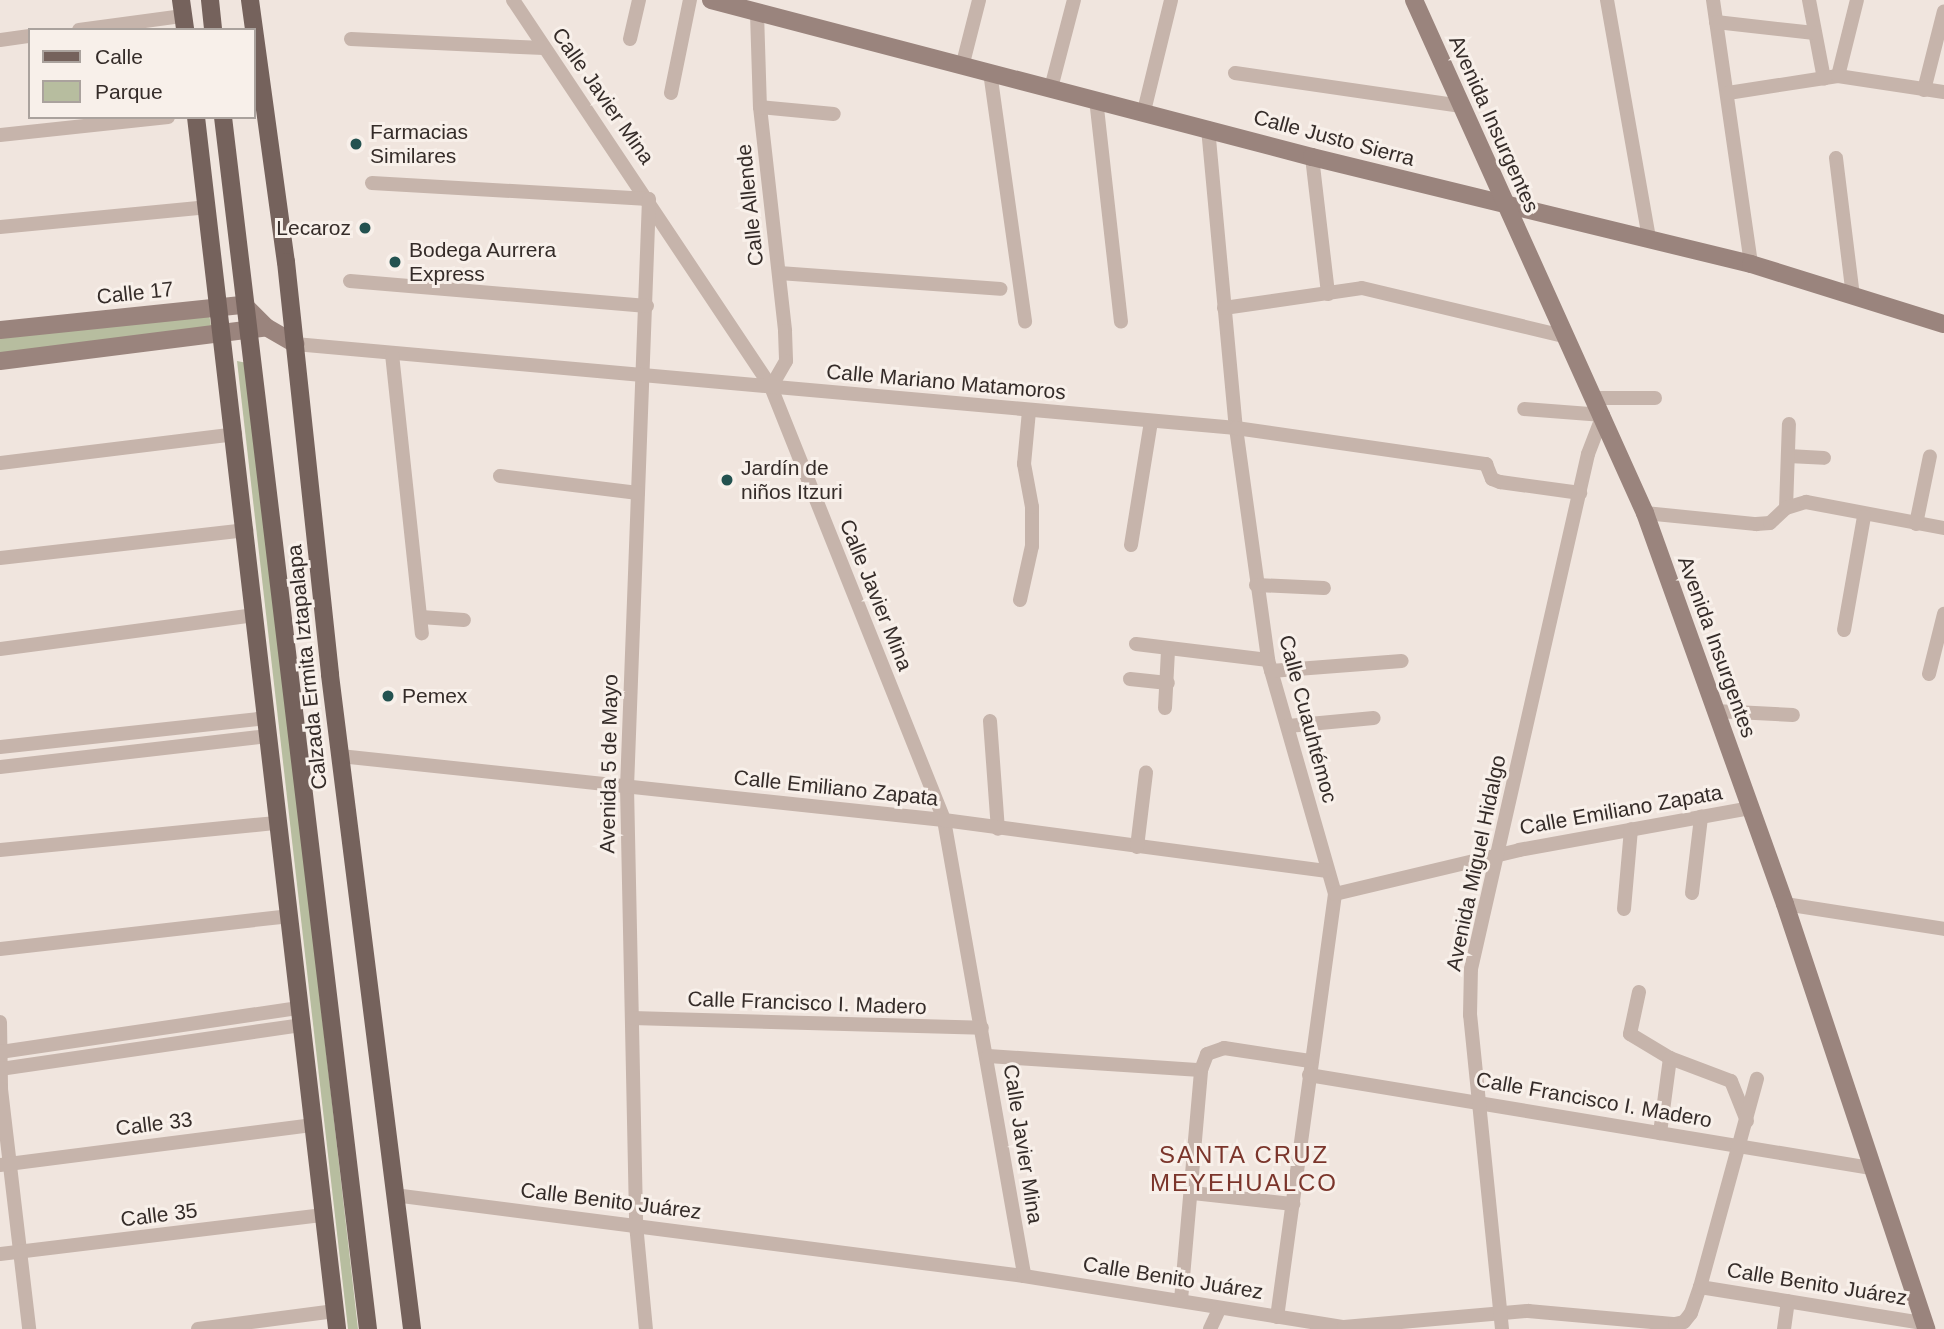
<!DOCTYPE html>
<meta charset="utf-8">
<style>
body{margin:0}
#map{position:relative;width:1944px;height:1329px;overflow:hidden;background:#f0e5de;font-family:Arial,sans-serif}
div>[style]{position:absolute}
.green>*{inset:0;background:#b7bd9f}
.street>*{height:14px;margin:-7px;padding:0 7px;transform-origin:7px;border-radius:7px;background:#c6b4ab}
.secondary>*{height:18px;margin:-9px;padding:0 9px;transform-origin:9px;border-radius:9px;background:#9a847d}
.primary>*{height:18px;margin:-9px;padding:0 9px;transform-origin:9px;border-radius:9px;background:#75625c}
.dots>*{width:19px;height:19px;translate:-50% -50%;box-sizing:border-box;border:4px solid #f8f0ea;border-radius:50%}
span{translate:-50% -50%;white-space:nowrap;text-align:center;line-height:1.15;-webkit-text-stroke:6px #f8f0ea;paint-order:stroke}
.street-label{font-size:21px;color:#352c29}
.poi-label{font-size:21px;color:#352c29}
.left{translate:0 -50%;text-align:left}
.right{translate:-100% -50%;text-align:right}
.quarter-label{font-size:24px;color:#7b352b;letter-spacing:2px}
.legend{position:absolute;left:28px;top:28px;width:228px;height:91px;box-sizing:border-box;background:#f8f0ea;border:2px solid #aaa29d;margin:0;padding:9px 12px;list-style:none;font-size:21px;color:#352c29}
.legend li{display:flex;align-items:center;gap:14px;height:35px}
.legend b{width:35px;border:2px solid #aaa29d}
</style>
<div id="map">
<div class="green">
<div style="clip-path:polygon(209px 314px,212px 331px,0 354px,0 338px)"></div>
<div style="clip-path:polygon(237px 361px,247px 363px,358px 1329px,348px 1329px)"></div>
</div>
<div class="street">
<div style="left:513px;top:0;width:465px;rotate:56.3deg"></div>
<div style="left:771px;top:387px;width:466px;rotate:68.2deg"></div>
<div style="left:944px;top:820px;width:463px;rotate:80deg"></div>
<div style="left:1607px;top:0;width:243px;rotate:80deg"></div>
<div style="left:1713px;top:0;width:267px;rotate:81.8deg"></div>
<div style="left:1809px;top:0;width:80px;rotate:79.2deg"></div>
<div style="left:757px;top:13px;width:94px;rotate:88.2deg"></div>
<div style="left:760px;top:107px;width:225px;rotate:83.6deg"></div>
<div style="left:785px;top:331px;width:30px;rotate:88deg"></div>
<div style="left:786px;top:361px;width:30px;rotate:120deg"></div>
<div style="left:1716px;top:22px;width:99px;rotate:6.4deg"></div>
<div style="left:79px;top:30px;width:105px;rotate:-7.7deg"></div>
<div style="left:351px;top:39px;width:193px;rotate:2.7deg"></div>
<div style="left:630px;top:39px;width:40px;rotate:-77deg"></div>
<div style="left:0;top:40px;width:30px;rotate:-8deg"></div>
<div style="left:963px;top:63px;width:65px;rotate:-75.7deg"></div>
<div style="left:990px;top:72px;width:252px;rotate:82deg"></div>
<div style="left:1235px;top:73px;width:227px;rotate:8.3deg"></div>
<div style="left:1838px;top:76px;width:78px;rotate:-76deg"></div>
<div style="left:1051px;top:88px;width:91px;rotate:-75.4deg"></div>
<div style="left:1924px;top:90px;width:81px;rotate:-75.8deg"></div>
<div style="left:671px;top:93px;width:95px;rotate:-78.5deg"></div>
<div style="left:1728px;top:93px;width:111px;rotate:-8.8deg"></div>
<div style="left:1838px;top:76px;width:107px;rotate:8.6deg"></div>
<div style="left:1096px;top:99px;width:224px;rotate:83.6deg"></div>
<div style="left:760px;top:107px;width:74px;rotate:5.4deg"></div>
<div style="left:1144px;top:111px;width:114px;rotate:-76.3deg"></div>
<div style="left:1208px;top:128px;width:301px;rotate:84.7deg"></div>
<div style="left:1236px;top:428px;width:234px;rotate:82.1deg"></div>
<div style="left:1268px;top:660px;width:243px;rotate:74deg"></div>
<div style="left:1335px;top:894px;width:427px;rotate:97.8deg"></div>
<div style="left:0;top:135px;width:169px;rotate:-6.1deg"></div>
<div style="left:1312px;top:157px;width:138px;rotate:83.3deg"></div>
<div style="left:1836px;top:158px;width:140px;rotate:83deg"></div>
<div style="left:372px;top:183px;width:277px;rotate:3.3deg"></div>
<div style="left:649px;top:199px;width:588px;rotate:92.14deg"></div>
<div style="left:627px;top:787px;width:437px;rotate:88.8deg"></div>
<div style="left:636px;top:1224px;width:105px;rotate:84.6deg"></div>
<div style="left:0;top:227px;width:207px;rotate:-5.5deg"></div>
<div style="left:779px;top:273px;width:222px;rotate:4.1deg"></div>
<div style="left:350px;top:281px;width:298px;rotate:4.8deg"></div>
<div style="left:1224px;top:308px;width:139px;rotate:-8.2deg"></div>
<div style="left:1362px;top:288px;width:208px;rotate:13.4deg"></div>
<div style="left:295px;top:344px;width:945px;rotate:5.1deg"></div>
<div style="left:1236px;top:428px;width:253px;rotate:8.2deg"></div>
<div style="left:1486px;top:464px;width:16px;rotate:68deg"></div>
<div style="left:1492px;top:479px;width:9px;rotate:21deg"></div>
<div style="left:1500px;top:482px;width:81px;rotate:7.8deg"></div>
<div style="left:392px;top:354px;width:281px;rotate:83.9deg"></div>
<div style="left:1595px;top:398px;width:60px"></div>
<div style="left:1788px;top:456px;width:36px;rotate:3deg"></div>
<div style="left:0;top:463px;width:237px;rotate:-7deg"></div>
<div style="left:500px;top:476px;width:139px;rotate:7deg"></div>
<div style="left:1786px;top:508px;width:84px;rotate:-88deg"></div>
<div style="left:1645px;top:513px;width:112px;rotate:5.7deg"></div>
<div style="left:1756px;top:524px;width:14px;rotate:-4deg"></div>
<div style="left:1770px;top:523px;width:22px;rotate:-43deg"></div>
<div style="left:1786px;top:508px;width:21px;rotate:-17deg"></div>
<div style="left:1806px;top:502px;width:140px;rotate:10.7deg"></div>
<div style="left:1916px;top:524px;width:69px;rotate:-78.4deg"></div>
<div style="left:1131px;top:545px;width:125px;rotate:-80.8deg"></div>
<div style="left:0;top:558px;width:248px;rotate:-6.5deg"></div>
<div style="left:1256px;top:585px;width:68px;rotate:2.5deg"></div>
<div style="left:1020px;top:600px;width:55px;rotate:-77.5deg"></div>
<div style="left:1032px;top:546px;width:39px;rotate:-90deg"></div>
<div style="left:1032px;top:507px;width:44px;rotate:-100.5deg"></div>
<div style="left:1024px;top:464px;width:53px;rotate:-84.6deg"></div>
<div style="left:421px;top:617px;width:43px;rotate:4deg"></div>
<div style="left:1844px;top:630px;width:115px;rotate:-80deg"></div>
<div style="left:1136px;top:644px;width:133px;rotate:6.9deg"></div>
<div style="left:0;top:649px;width:257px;rotate:-7.6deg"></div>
<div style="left:1271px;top:671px;width:131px;rotate:-4.4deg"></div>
<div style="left:1929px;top:674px;width:62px;rotate:-76deg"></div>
<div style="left:1130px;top:679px;width:38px;rotate:6deg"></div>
<div style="left:1165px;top:708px;width:58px;rotate:-87deg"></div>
<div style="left:1715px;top:711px;width:78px;rotate:2.9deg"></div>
<div style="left:990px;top:721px;width:108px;rotate:85.8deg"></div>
<div style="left:1288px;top:726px;width:86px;rotate:-5.3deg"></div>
<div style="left:0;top:747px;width:267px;rotate:-6.2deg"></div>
<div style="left:340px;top:756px;width:607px;rotate:6.05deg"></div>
<div style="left:944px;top:820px;width:385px;rotate:7.6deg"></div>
<div style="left:0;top:767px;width:269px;rotate:-6.6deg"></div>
<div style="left:1137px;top:847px;width:75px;rotate:-83.1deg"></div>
<div style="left:0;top:850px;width:278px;rotate:-5.6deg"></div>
<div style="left:1692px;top:893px;width:77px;rotate:-83.2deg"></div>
<div style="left:1335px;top:894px;width:189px;rotate:-13.4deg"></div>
<div style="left:1519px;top:850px;width:236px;rotate:-10.3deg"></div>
<div style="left:1785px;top:904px;width:161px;rotate:8.9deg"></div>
<div style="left:1624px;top:909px;width:80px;rotate:-85deg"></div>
<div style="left:0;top:949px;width:290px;rotate:-6.5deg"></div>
<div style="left:1639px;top:992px;width:43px;rotate:102.1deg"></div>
<div style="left:1630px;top:1034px;width:47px;rotate:31deg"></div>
<div style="left:1670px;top:1058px;width:76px;rotate:97.6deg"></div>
<div style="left:632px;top:1018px;width:350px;rotate:1.6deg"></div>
<div style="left:0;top:1022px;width:67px;rotate:89.1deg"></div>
<div style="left:1px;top:1089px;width:242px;rotate:83.3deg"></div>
<div style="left:0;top:1052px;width:302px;rotate:-8.4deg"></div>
<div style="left:988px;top:1056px;width:213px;rotate:3.8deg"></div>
<div style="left:1201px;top:1070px;width:17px;rotate:-69deg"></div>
<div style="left:1207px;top:1054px;width:18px;rotate:-19deg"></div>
<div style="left:1224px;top:1048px;width:87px;rotate:8.6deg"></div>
<div style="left:1670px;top:1058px;width:65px;rotate:20.7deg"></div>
<div style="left:1731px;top:1081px;width:43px;rotate:68.2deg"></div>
<div style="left:0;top:1069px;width:304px;rotate:-8.3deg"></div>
<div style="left:1309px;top:1075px;width:570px;rotate:9.4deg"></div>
<div style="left:0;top:1165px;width:316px;rotate:-7.3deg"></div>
<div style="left:1193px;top:1193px;width:101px;rotate:6.3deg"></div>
<div style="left:394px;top:1195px;width:635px;rotate:7.33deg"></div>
<div style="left:1024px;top:1276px;width:324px;rotate:9.1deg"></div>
<div style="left:1344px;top:1327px;width:185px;rotate:-5deg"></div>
<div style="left:1528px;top:1311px;width:148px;rotate:5.1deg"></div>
<div style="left:1675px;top:1324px;width:9px;rotate:-13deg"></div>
<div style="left:1684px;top:1322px;width:11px;rotate:-52deg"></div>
<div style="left:1691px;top:1313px;width:28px;rotate:-71deg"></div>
<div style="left:1700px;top:1287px;width:226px;rotate:9.2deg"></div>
<div style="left:0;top:1254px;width:326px;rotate:-6.9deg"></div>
<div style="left:1700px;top:1287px;width:216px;rotate:-74.7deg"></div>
<div style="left:1181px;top:1300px;width:231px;rotate:-85deg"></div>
<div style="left:198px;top:1329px;width:138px;rotate:-7.5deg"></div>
<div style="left:1210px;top:1329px;width:23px;rotate:-65deg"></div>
<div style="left:1502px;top:1329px;width:316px;rotate:-95.8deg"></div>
<div style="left:1470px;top:1015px;width:46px;rotate:-88.8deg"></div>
<div style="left:1471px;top:969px;width:528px;rotate:-77.2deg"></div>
<div style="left:1588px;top:454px;width:42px;rotate:-69deg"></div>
<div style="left:1603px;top:415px;width:79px;rotate:-175.7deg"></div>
<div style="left:1784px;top:1329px;width:28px;rotate:-82deg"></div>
</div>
<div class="secondary">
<div style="left:711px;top:0;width:621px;rotate:14.64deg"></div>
<div style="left:1312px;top:157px;width:452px;rotate:13.7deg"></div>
<div style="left:1751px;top:264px;width:202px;rotate:17.3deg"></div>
<div style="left:1414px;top:0;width:563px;rotate:65.76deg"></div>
<div style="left:1645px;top:513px;width:415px;rotate:70.3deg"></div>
<div style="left:1785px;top:904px;width:448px;rotate:71.6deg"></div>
<div style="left:0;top:330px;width:245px;rotate:-5.9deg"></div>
<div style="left:244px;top:305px;width:31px;rotate:45deg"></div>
<div style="left:266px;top:327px;width:34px;rotate:30deg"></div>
<div style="left:0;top:361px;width:265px;rotate:-7.2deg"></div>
</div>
<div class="primary">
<div style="left:181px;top:0;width:30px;rotate:82deg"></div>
<div style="left:210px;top:0;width:30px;rotate:84deg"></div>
<div style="left:250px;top:0;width:264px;rotate:82.2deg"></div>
<div style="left:286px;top:262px;width:415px;rotate:83.9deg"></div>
<div style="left:330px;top:675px;width:659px;rotate:82.85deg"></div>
<div style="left:196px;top:117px;width:1220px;rotate:83.36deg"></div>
<div style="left:223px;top:117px;width:1221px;rotate:83.18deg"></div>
</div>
<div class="dots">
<div style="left:356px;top:144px;background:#235250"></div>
<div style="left:365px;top:228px;background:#235250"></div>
<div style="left:395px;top:262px;background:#235250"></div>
<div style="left:727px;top:480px;background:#235250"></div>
<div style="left:388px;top:696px;background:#235250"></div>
</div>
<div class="street-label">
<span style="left:603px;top:96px;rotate:55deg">Calle Javier Mina</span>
<span style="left:1494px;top:124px;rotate:66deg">Avenida Insurgentes</span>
<span style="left:1334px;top:138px;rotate:15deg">Calle Justo Sierra</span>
<span style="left:750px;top:205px;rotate:-96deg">Calle Allende</span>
<span style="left:135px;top:293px;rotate:-6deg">Calle 17</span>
<span style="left:946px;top:382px;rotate:5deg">Calle Mariano Matamoros</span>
<span style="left:876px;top:595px;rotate:68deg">Calle Javier Mina</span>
<span style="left:1717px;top:647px;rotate:70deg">Avenida Insurgentes</span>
<span style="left:307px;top:667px;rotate:-96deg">Calzada Ermita Iztapalapa</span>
<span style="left:1308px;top:719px;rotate:75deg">Calle Cuauhtémoc</span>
<span style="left:609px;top:764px;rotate:-89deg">Avenida 5 de Mayo</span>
<span style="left:836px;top:788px;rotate:6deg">Calle Emiliano Zapata</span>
<span style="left:1621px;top:810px;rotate:-10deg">Calle Emiliano Zapata</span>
<span style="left:1476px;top:863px;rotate:-78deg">Avenida Miguel Hidalgo</span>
<span style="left:807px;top:1003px;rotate:2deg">Calle Francisco I. Madero</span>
<span style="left:1594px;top:1100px;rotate:10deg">Calle Francisco I. Madero</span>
<span style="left:154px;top:1124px;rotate:-7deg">Calle 33</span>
<span style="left:1023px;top:1144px;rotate:81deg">Calle Javier Mina</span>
<span style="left:611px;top:1201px;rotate:7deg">Calle Benito Juárez</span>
<span style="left:159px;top:1215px;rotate:-7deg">Calle 35</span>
<span style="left:1173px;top:1278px;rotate:9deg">Calle Benito Juárez</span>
<span style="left:1817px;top:1284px;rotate:9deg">Calle Benito Juárez</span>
</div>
<div class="poi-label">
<span class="left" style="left:370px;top:144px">Farmacias<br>Similares</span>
<span class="right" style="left:351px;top:228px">Lecaroz</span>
<span class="left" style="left:409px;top:262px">Bodega Aurrera<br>Express</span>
<span class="left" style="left:741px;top:480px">Jardín de<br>niños Itzuri</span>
<span class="left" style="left:402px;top:696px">Pemex</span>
</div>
<div class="quarter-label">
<span style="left:1244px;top:1169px">SANTA CRUZ<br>MEYEHUALCO</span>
</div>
<ul class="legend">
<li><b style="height:9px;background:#75625c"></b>Calle</li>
<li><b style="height:19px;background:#b7bd9f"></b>Parque</li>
</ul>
</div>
